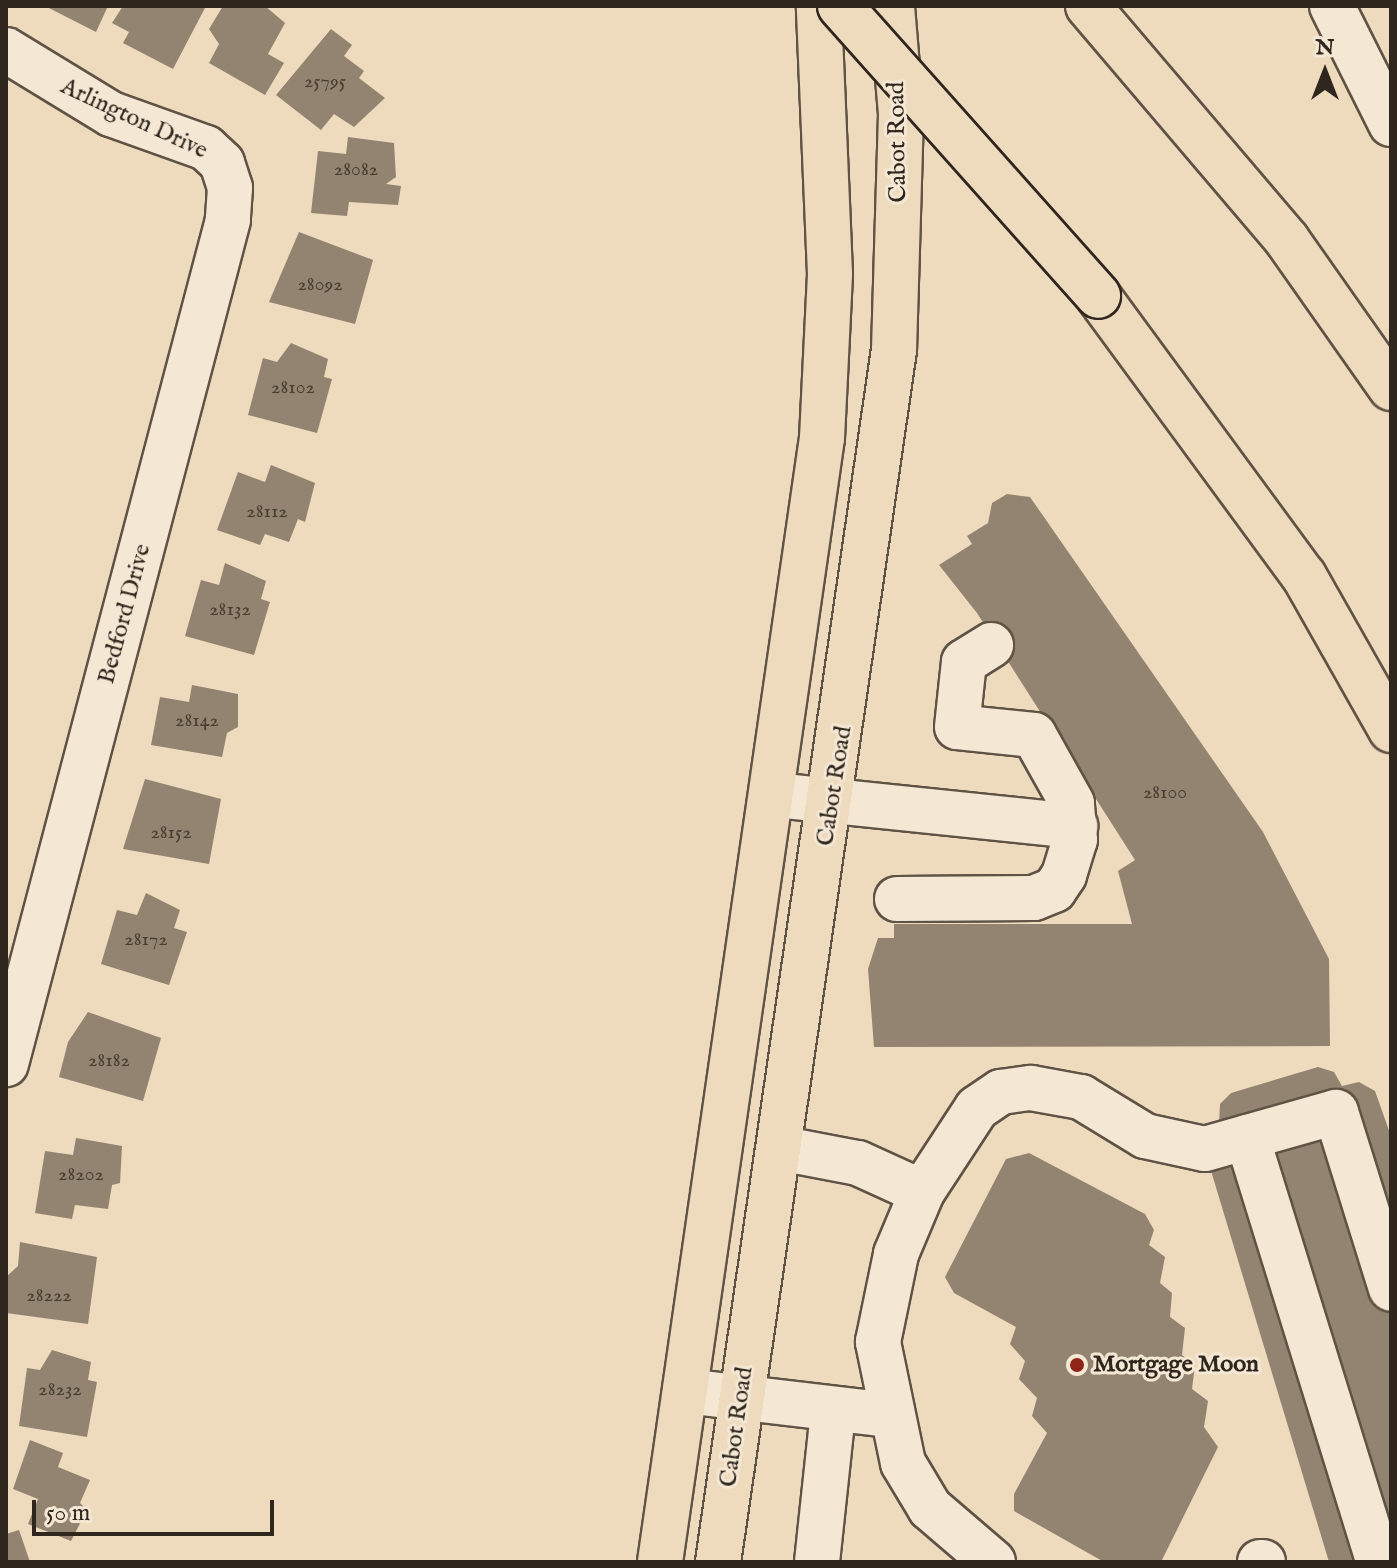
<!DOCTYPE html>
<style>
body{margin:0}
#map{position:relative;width:1397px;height:1568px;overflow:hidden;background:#eedabd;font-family:"IM FELL English",serif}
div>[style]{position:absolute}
.building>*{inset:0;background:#928470}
.roads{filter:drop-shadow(2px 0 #5f5345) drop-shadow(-2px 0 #5f5345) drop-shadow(0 2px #5f5345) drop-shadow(0 -2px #5f5345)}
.minor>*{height:44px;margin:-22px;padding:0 22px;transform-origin:22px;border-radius:22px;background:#f4e7d4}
.major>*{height:44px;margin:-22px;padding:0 22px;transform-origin:22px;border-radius:22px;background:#eedabd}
.highway>*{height:44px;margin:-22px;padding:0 22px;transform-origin:22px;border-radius:22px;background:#eedabd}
.bridges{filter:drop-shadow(2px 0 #2f261d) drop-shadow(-2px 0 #2f261d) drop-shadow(0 2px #2f261d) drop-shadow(0 -2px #2f261d)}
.highway-bridge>*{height:44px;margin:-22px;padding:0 22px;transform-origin:22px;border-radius:22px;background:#eedabd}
.dots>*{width:22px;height:22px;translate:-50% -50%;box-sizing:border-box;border:4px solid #f4e7d4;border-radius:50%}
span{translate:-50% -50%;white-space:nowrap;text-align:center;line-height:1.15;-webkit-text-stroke:6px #f4e7d4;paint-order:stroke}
.number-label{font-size:20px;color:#483e32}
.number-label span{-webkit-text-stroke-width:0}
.street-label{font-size:24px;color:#2f261d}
.poi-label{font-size:24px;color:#2f261d;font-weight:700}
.left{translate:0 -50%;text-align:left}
.frame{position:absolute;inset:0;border:8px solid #2f261d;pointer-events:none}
.north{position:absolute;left:1285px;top:32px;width:80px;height:80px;-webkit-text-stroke:6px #f4e7d4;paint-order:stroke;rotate:0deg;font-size:22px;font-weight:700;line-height:32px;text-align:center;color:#2f261d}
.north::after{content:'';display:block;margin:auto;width:28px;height:36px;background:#2f261d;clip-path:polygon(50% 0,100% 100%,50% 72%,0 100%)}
.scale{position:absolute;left:32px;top:1500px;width:242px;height:36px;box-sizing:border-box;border:4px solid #2f261d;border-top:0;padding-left:10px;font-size:24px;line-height:28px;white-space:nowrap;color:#2f261d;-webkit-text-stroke:6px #f4e7d4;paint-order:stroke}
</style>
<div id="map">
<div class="building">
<div style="clip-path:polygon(45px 6px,108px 6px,96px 32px)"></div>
<div style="clip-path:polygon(123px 6px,206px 6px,173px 69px,123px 43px,129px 32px,112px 23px)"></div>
<div style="clip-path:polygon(223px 6px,265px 6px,285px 23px,268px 54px,284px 63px,265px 95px,209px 63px,219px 44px,209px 29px)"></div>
<div style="clip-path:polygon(331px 29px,352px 45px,344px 56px,364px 71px,359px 78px,385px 98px,354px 127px,334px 114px,321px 130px,276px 95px)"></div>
<div style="clip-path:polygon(348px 137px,394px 143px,396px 177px,386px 184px,401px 186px,398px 205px,349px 202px,347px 216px,311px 213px,318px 151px,346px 154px)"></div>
<div style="clip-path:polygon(299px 232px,373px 260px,355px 324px,269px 302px)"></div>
<div style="clip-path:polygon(291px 343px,328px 359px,324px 377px,332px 379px,317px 433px,248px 415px,263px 358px,277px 362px)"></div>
<div style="clip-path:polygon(271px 465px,315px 483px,305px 522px,298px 519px,289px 542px,265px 534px,260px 545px,217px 530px,238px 472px,265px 482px)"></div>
<div style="clip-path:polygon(1007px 494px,1030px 497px,1263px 832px,1329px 959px,1330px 1046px,874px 1047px,868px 969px,878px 938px,894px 938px,894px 924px,1132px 924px,1118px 871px,1135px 860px,977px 613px,939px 565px,972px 544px,967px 536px,988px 523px,992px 503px)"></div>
<div style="clip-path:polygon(225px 563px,266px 581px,261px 599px,270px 602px,254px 655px,185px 636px,201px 580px,219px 585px)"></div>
<div style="clip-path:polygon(192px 685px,238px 694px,238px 727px,227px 733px,222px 757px,151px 745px,160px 697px,189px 702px)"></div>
<div style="clip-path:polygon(145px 779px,221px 799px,209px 864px,123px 849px)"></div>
<div style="clip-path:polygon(146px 893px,180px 910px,174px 928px,187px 932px,169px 985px,101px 964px,117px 910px,137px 915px)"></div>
<div style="clip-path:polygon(88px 1012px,161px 1038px,143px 1101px,59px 1077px,68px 1042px)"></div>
<div style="clip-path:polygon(1318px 1067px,1334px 1072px,1342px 1086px,1359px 1082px,1375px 1091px,1391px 1136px,1391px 1562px,1329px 1562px,1199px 1131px,1219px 1124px,1220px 1104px,1231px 1093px)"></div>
<div style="clip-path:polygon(76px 1138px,122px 1146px,120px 1183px,112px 1185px,108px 1209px,75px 1205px,72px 1219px,35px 1213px,45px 1151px,73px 1155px)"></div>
<div style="clip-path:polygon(1029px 1153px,1145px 1214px,1154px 1230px,1149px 1245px,1165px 1257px,1160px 1283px,1172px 1293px,1170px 1317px,1185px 1328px,1182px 1355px,1195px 1365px,1192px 1389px,1208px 1401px,1204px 1427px,1218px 1447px,1161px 1562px,1104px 1562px,1014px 1511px,1014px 1494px,1047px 1433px,1032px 1416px,1037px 1398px,1019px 1379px,1025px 1361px,1010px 1344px,1016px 1327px,954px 1293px,945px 1277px,1006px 1159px)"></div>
<div style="clip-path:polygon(20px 1242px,97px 1257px,88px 1324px,6px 1313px,6px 1277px,18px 1266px)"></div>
<div style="clip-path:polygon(52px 1350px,91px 1362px,88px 1380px,97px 1382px,87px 1437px,19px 1426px,27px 1368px,40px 1370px)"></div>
<div style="clip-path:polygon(30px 1440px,63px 1453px,58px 1467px,90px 1480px,80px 1503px,87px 1510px,71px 1541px,28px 1524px,38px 1499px,13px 1489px)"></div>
<div style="clip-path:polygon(19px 1530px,30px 1562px,6px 1562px,6px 1534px)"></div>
</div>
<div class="roads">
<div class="minor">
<div style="left:1332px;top:6px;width:132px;rotate:63.4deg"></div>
<div style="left:6px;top:50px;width:123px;rotate:31.4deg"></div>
<div style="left:111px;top:114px;width:101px;rotate:19.7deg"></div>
<div style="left:206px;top:148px;width:22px;rotate:43deg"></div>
<div style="left:222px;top:163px;width:26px;rotate:72deg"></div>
<div style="left:230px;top:188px;width:32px;rotate:94deg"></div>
<div style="left:228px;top:220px;width:873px;rotate:104.74deg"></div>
<div style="left:774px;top:795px;width:303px;rotate:5.9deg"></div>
<div style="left:897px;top:899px;width:137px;rotate:-0.4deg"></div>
<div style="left:1034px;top:898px;width:22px;rotate:-22deg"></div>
<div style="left:1054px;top:890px;width:18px;rotate:-56deg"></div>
<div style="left:1064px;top:875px;width:37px;rotate:-73deg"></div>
<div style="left:1075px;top:840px;width:37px;rotate:-95deg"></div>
<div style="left:1072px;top:803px;width:78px;rotate:-119.2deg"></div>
<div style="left:1034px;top:735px;width:77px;rotate:-174.1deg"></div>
<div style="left:957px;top:727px;width:65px;rotate:-83.9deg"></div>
<div style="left:964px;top:662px;width:32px;rotate:-32deg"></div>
<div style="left:1247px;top:1137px;width:437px;rotate:72.8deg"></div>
<div style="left:779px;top:1148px;width:80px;rotate:10.8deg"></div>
<div style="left:858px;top:1163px;width:70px;rotate:24.4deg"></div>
<div style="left:685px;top:1391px;width:204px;rotate:6.7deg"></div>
<div style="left:817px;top:1562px;width:151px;rotate:-83.9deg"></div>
<div style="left:993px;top:1562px;width:83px;rotate:-139.4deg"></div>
<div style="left:930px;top:1508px;width:52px;rotate:-121deg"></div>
<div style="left:903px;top:1463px;width:124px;rotate:-101.7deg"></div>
<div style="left:878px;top:1342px;width:90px;rotate:-78.4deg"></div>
<div style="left:896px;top:1254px;width:67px;rotate:-67.2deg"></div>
<div style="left:922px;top:1192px;width:100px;rotate:-56.8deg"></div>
<div style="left:977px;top:1108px;width:29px;rotate:-34deg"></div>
<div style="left:1001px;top:1092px;width:30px;rotate:-8deg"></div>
<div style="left:1031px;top:1088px;width:51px;rotate:10.2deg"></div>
<div style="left:1081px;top:1097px;width:75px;rotate:31.4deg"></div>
<div style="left:1145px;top:1136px;width:61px;rotate:12.2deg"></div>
<div style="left:1205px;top:1149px;width:136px;rotate:-15.8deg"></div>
<div style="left:1336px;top:1112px;width:185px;rotate:72.7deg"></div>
<div style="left:1260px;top:1562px;width:3px"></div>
</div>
<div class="major">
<div style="left:660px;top:1562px;width:1136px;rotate:-81.8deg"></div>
<div style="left:822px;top:438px;width:164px;rotate:-87.2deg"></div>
<div style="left:830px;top:274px;width:268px;rotate:-92.4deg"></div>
<div style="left:718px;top:1562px;width:1225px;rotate:-81.74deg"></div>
<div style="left:894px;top:350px;width:236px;rotate:-88.3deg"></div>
<div style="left:901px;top:114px;width:108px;rotate:-94.8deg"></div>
</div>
<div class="highway">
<div style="left:1088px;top:6px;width:307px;rotate:49.6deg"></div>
<div style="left:1287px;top:240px;width:181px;rotate:54.9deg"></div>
<div style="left:1098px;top:296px;width:348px;rotate:53.7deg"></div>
<div style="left:1304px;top:576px;width:177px;rotate:60.5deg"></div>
</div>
</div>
<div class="bridges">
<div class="highway-bridge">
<div style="left:840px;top:6px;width:388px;rotate:48.3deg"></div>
</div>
</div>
<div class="dots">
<div style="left:1077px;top:1365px;background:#8f2418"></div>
</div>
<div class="number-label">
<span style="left:325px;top:81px">25795</span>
<span style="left:356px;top:169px">28082</span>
<span style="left:320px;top:284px">28092</span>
<span style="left:293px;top:387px">28102</span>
<span style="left:267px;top:511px">28112</span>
<span style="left:230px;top:609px">28132</span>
<span style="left:197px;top:720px">28142</span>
<span style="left:1165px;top:792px">28100</span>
<span style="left:171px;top:832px">28152</span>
<span style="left:146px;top:939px">28172</span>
<span style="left:109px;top:1060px">28182</span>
<span style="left:81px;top:1174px">28202</span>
<span style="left:49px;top:1295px">28222</span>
<span style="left:60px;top:1389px">28232</span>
</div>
<div class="street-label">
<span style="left:134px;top:119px;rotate:25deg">Arlington Drive</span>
<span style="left:898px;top:142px;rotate:-91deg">Cabot Road</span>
<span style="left:125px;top:614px;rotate:-75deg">Bedford Drive</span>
<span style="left:835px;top:786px;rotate:-81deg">Cabot Road</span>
<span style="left:737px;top:1427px;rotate:-82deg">Cabot Road</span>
</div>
<div class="poi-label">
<span class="left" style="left:1093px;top:1365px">Mortgage Moon</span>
</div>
<div class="frame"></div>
<div class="north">N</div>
<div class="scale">50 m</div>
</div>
